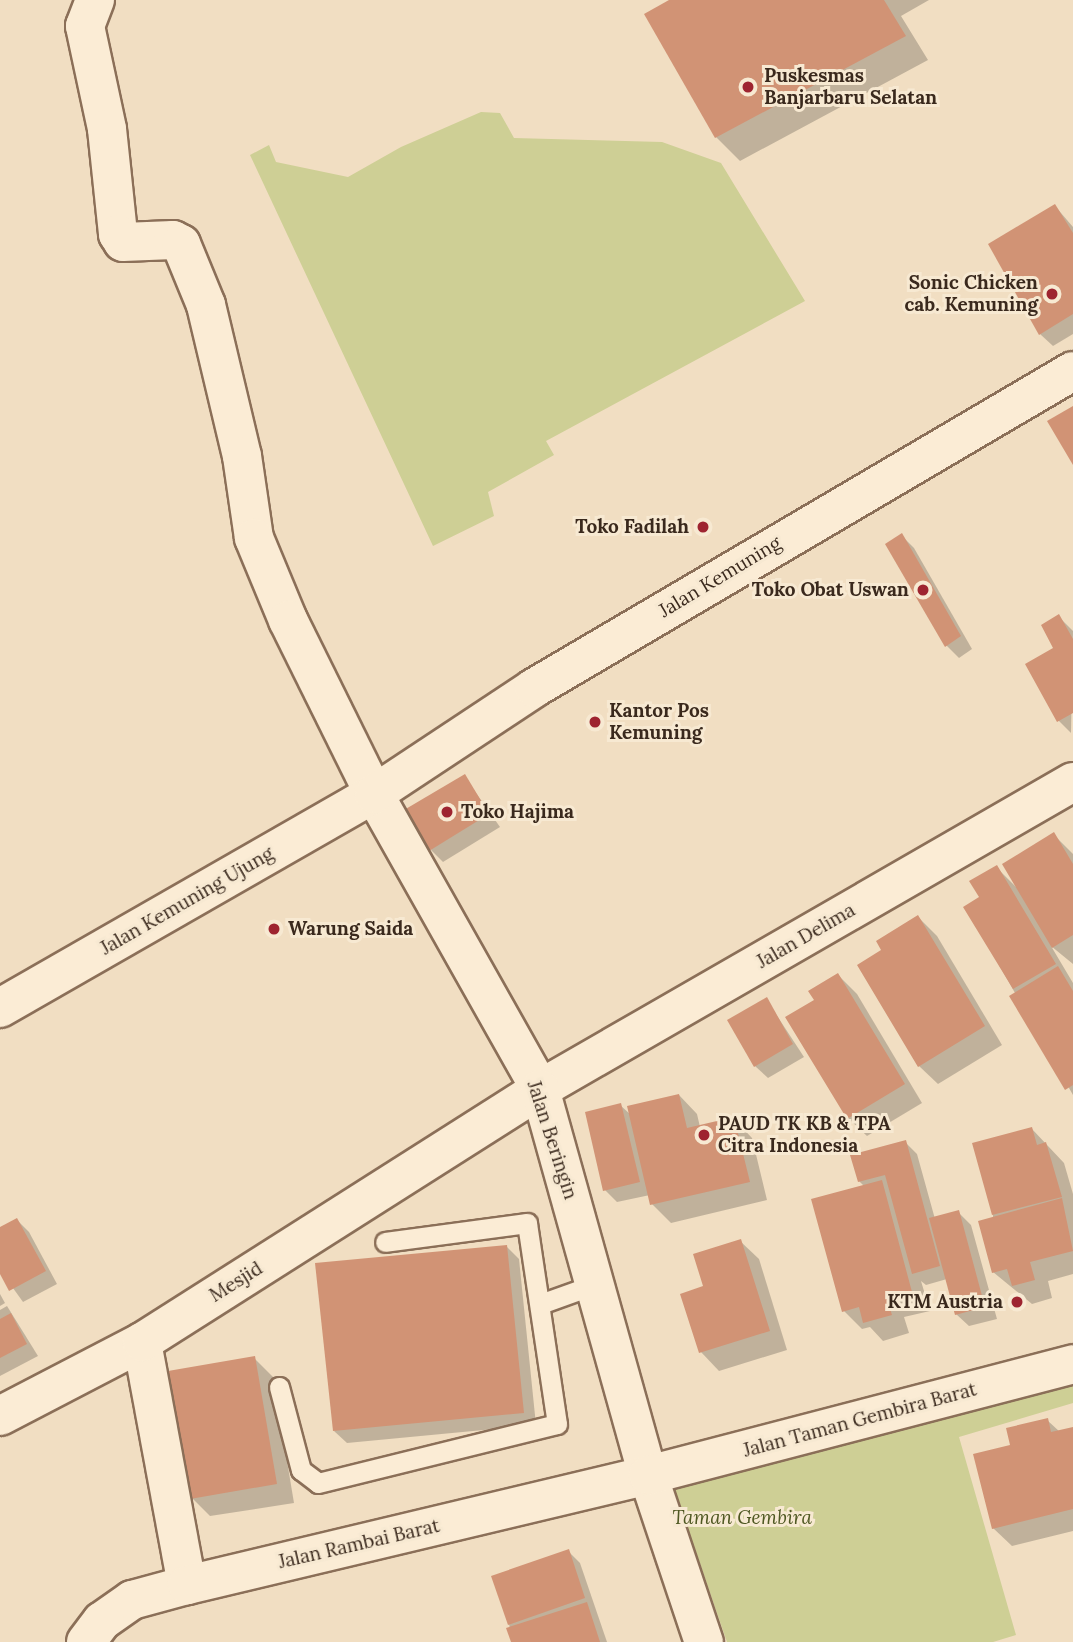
<!DOCTYPE html>
<style>
body{margin:0}
#map{position:relative;width:1073px;height:1642px;overflow:hidden;background:#f1dec2;font-family:Lora,serif}
div>[style]{position:absolute}
.green>*{inset:0;background:#cecf95}
.shadow>*{inset:0;background:#0003}
.building>*{inset:0;background:#d19375}
.roads{filter:drop-shadow(2px 0 #8b6f58) drop-shadow(-2px 0 #8b6f58) drop-shadow(0 2px #8b6f58) drop-shadow(0 -2px #8b6f58)}
.service>*{height:19px;margin:-9.5px;padding:0 9.5px;transform-origin:9.5px;border-radius:9.5px;background:#fbecd5}
.minor>*{height:38px;margin:-19px;padding:0 19px;transform-origin:19px;border-radius:19px;background:#fbecd5}
.tertiary>*{height:38px;margin:-19px;padding:0 19px;transform-origin:19px;border-radius:19px;background:#fbecd5}
.dots>*{width:19px;height:19px;translate:-50% -50%;box-sizing:border-box;border:4px solid #f7e9d2;border-radius:50%}
span{translate:-50% -50%;white-space:nowrap;text-align:center;line-height:1.15;-webkit-text-stroke:6px #f7e9d2;paint-order:stroke}
.poi-label{font-size:19px;color:#3a291d;font-weight:700}
.left{translate:0 -50%;text-align:left}
.right{translate:-100% -50%;text-align:right}
.street-label{font-size:19px;color:#3a291d}
.park-label{font-size:19px;color:#4f5822;font-style:italic}
</style>
<div id="map">
<div class="green">
<div style="clip-path:polygon(481px 112px,500px 113px,514px 138px,662px 142px,721px 163px,805px 301px,546px 441px,554px 455px,488px 492px,494px 516px,433px 546px,250px 155px,269px 145px,276px 162px,348px 177px,401px 147px)"></div>
<div style="clip-path:polygon(1073px 1373px,1073px 1403px,959px 1437px,1016px 1635px,993px 1642px,727px 1642px,672px 1483px)"></div>
</div>
<div class="shadow">
<div style="clip-path:polygon(672px 0,929px 0,901px 16px,928px 60px,740px 161px,716px 137px,646px 15px)"></div>
<div style="clip-path:polygon(1055px 206px,1073px 227px,1073px 334px,1053px 346px,1040px 334px)"></div>
<div style="clip-path:polygon(902px 536px,914px 548px,972px 649px,959px 658px,946px 645px)"></div>
<div style="clip-path:polygon(1059px 617px,1073px 631px,1071px 733px,1059px 721px)"></div>
<div style="clip-path:polygon(464px 776px,500px 827px,443px 862px,431px 850px)"></div>
<div style="clip-path:polygon(1054px 835px,1073px 854px,1073px 964px,1051px 946px,1073px 983px,1073px 1095px,966px 907px,981px 898px,996px 867px,1016px 887px)"></div>
<div style="clip-path:polygon(918px 917px,937px 936px,1002px 1045px,938px 1084px,919px 1066px,883px 951px)"></div>
<div style="clip-path:polygon(838px 975px,857px 994px,922px 1103px,867px 1136px,848px 1118px,816px 1000px)"></div>
<div style="clip-path:polygon(766px 999px,804px 1057px,768px 1078px,755px 1066px)"></div>
<div style="clip-path:polygon(679px 1095px,697px 1114px,700px 1127px,734px 1119px,752px 1138px,767px 1200px,671px 1223px,652px 1204px,650px 1195px,617px 1202px,605px 1190px,620px 1105px,631px 1115px)"></div>
<div style="clip-path:polygon(1032px 1129px,1064px 1163px,1073px 1194px,1073px 1274px,1048px 1281px,1052px 1298px,1032px 1304px,993px 1272px,993px 1214px)"></div>
<div style="clip-path:polygon(905px 1142px,917px 1154px,935px 1219px,958px 1212px,971px 1225px,997px 1319px,969px 1326px,956px 1314px,947px 1279px,926px 1285px,921px 1281px,930px 1311px,904px 1317px,909px 1333px,883px 1341px,870px 1327px,862px 1329px,844px 1311px,864px 1186px,859px 1181px)"></div>
<div style="clip-path:polygon(17px 1220px,29px 1232px,57px 1284px,23px 1302px,0 1270px,0 1229px)"></div>
<div style="clip-path:polygon(740px 1241px,759px 1259px,787px 1350px,719px 1371px,701px 1352px,705px 1288px)"></div>
<div style="clip-path:polygon(506px 1246px,519px 1259px,536px 1425px,347px 1443px,334px 1431px)"></div>
<div style="clip-path:polygon(0 1294px,5px 1303px,0 1306px)"></div>
<div style="clip-path:polygon(7px 1306px,38px 1356px,0 1376px,0 1310px)"></div>
<div style="clip-path:polygon(254px 1358px,273px 1377px,294px 1503px,210px 1516px,192px 1498px)"></div>
<div style="clip-path:polygon(1047px 1420px,1060px 1432px,1073px 1429px,1073px 1531px,1012px 1546px,993px 1528px,1012px 1446px)"></div>
<div style="clip-path:polygon(568px 1551px,580px 1563px,607px 1642px,513px 1642px,509px 1624px)"></div>
</div>
<div class="building">
<div style="clip-path:polygon(669px 0,884px 0,906px 36px,715px 138px,644px 14px)"></div>
<div style="clip-path:polygon(1055px 204px,1073px 233px,1073px 314px,1039px 335px,988px 244px)"></div>
<div style="clip-path:polygon(1073px 406px,1073px 465px,1047px 421px)"></div>
<div style="clip-path:polygon(902px 533px,961px 636px,945px 647px,885px 544px)"></div>
<div style="clip-path:polygon(1059px 614px,1073px 639px,1073px 713px,1057px 722px,1025px 664px,1053px 648px,1041px 625px)"></div>
<div style="clip-path:polygon(465px 774px,489px 814px,429px 851px,404px 810px)"></div>
<div style="clip-path:polygon(1054px 832px,1073px 864px,1073px 935px,1052px 948px,1002px 864px)"></div>
<div style="clip-path:polygon(997px 865px,1056px 964px,1013px 989px,963px 907px,979px 897px,969px 881px)"></div>
<div style="clip-path:polygon(918px 915px,985px 1026px,918px 1067px,857px 965px,881px 950px,876px 941px)"></div>
<div style="clip-path:polygon(1058px 966px,1073px 991px,1073px 1085px,1065px 1090px,1009px 996px)"></div>
<div style="clip-path:polygon(838px 973px,905px 1084px,847px 1119px,785px 1017px,814px 1000px,808px 991px)"></div>
<div style="clip-path:polygon(767px 997px,793px 1044px,754px 1067px,727px 1020px)"></div>
<div style="clip-path:polygon(679px 1094px,687px 1128px,734px 1117px,750px 1182px,650px 1205px,627px 1106px)"></div>
<div style="clip-path:polygon(621px 1103px,640px 1182px,603px 1191px,585px 1112px)"></div>
<div style="clip-path:polygon(1032px 1127px,1037px 1145px,1046px 1142px,1062px 1197px,992px 1215px,972px 1143px)"></div>
<div style="clip-path:polygon(906px 1140px,940px 1266px,912px 1274px,885px 1175px,858px 1182px,850px 1155px)"></div>
<div style="clip-path:polygon(882px 1180px,912px 1292px,887px 1299px,892px 1315px,863px 1323px,859px 1307px,842px 1312px,811px 1199px)"></div>
<div style="clip-path:polygon(1062px 1198px,1073px 1251px,1030px 1262px,1035px 1280px,1012px 1286px,1007px 1269px,992px 1273px,978px 1221px)"></div>
<div style="clip-path:polygon(959px 1210px,985px 1307px,955px 1315px,929px 1218px)"></div>
<div style="clip-path:polygon(17px 1218px,46px 1271px,9px 1291px,0 1274px,0 1227px)"></div>
<div style="clip-path:polygon(741px 1239px,770px 1331px,699px 1353px,680px 1294px,703px 1286px,693px 1254px)"></div>
<div style="clip-path:polygon(507px 1245px,524px 1413px,333px 1431px,315px 1263px)"></div>
<div style="clip-path:polygon(11px 1313px,27px 1344px,0 1358px,0 1319px)"></div>
<div style="clip-path:polygon(255px 1356px,277px 1484px,190px 1499px,168px 1371px)"></div>
<div style="clip-path:polygon(1048px 1418px,1051px 1432px,1073px 1427px,1073px 1509px,992px 1529px,973px 1454px,1010px 1445px,1006px 1428px)"></div>
<div style="clip-path:polygon(569px 1549px,585px 1598px,508px 1625px,491px 1576px)"></div>
<div style="clip-path:polygon(587px 1602px,600px 1642px,511px 1642px,506px 1628px)"></div>
</div>
<div class="roads">
<div class="service">
<div style="left:540px;top:1304px;width:59px;rotate:-19.7deg"></div>
<div style="left:279px;top:1387px;width:86px;rotate:75.2deg"></div>
<div style="left:301px;top:1470px;width:21px;rotate:37deg"></div>
<div style="left:318px;top:1483px;width:246px;rotate:-13.9deg"></div>
<div style="left:557px;top:1424px;width:203px;rotate:-98.5deg"></div>
<div style="left:527px;top:1223px;width:143px;rotate:172.4deg"></div>
</div>
<div class="minor">
<div style="left:95px;top:0;width:28px;rotate:111deg"></div>
<div style="left:85px;top:26px;width:105px;rotate:77.9deg"></div>
<div style="left:107px;top:129px;width:106px;rotate:84deg"></div>
<div style="left:118px;top:234px;width:9px;rotate:58deg"></div>
<div style="left:123px;top:242px;width:50px;rotate:-2.3deg"></div>
<div style="left:173px;top:240px;width:9px;rotate:27deg"></div>
<div style="left:181px;top:244px;width:66px;rotate:67.7deg"></div>
<div style="left:206px;top:305px;width:155px;rotate:76.6deg"></div>
<div style="left:242px;top:456px;width:83px;rotate:81.7deg"></div>
<div style="left:254px;top:538px;width:89px;rotate:67.5deg"></div>
<div style="left:288px;top:620px;width:194px;rotate:63.7deg"></div>
<div style="left:0;top:1416px;width:160px;rotate:-27.5deg"></div>
<div style="left:187px;top:1585px;width:247px;rotate:-100.5deg"></div>
<div style="left:142px;top:1342px;width:472px;rotate:-32.4deg"></div>
<div style="left:540px;top:1089px;width:615px;rotate:-29.94deg"></div>
</div>
<div class="tertiary">
<div style="left:374px;top:794px;width:338px;rotate:60.6deg"></div>
<div style="left:540px;top:1089px;width:401px;rotate:74.4deg"></div>
<div style="left:648px;top:1475px;width:176px;rotate:71.5deg"></div>
<div style="left:0;top:1008px;width:431px;rotate:-29.8deg"></div>
<div style="left:374px;top:794px;width:192px;rotate:-33.5deg"></div>
<div style="left:534px;top:688px;width:625px;rotate:-30.46deg"></div>
<div style="left:86px;top:1642px;width:26px;rotate:-53deg"></div>
<div style="left:102px;top:1621px;width:37px;rotate:-35deg"></div>
<div style="left:132px;top:1600px;width:57px;rotate:-15.3deg"></div>
<div style="left:187px;top:1585px;width:474px;rotate:-13.4deg"></div>
<div style="left:648px;top:1475px;width:439px;rotate:-14.6deg"></div>
</div>
</div>
<div class="dots">
<div style="left:748px;top:87px;background:#9e2430"></div>
<div style="left:1052px;top:294px;background:#9e2430"></div>
<div style="left:703px;top:527px;background:#9e2430"></div>
<div style="left:923px;top:590px;background:#9e2430"></div>
<div style="left:595px;top:722px;background:#9e2430"></div>
<div style="left:447px;top:812px;background:#9e2430"></div>
<div style="left:274px;top:929px;background:#9e2430"></div>
<div style="left:704px;top:1135px;background:#9e2430"></div>
<div style="left:1017px;top:1302px;background:#9e2430"></div>
</div>
<div class="poi-label">
<span class="left" style="left:764px;top:87px">Puskesmas<br>Banjarbaru Selatan</span>
<span class="right" style="left:1038px;top:294px">Sonic Chicken<br>cab. Kemuning</span>
<span class="right" style="left:689px;top:527px">Toko Fadilah</span>
<span class="right" style="left:909px;top:590px">Toko Obat Uswan</span>
<span class="left" style="left:609px;top:722px">Kantor Pos<br>Kemuning</span>
<span class="left" style="left:461px;top:812px">Toko Hajima</span>
<span class="left" style="left:288px;top:929px">Warung Saida</span>
<span class="left" style="left:718px;top:1135px">PAUD TK KB &amp; TPA<br>Citra Indonesia</span>
<span class="right" style="left:1003px;top:1302px">KTM Austria</span>
</div>
<div class="street-label">
<span style="left:720px;top:577px;rotate:-31deg">Jalan Kemuning</span>
<span style="left:187px;top:901px;rotate:-30deg">Jalan Kemuning Ujung</span>
<span style="left:806px;top:936px;rotate:-30deg">Jalan Delima</span>
<span style="left:552px;top:1140px;rotate:72deg">Jalan Beringin</span>
<span style="left:236px;top:1282px;rotate:-32deg">Mesjid</span>
<span style="left:860px;top:1420px;rotate:-15deg">Jalan Taman Gembira Barat</span>
<span style="left:359px;top:1544px;rotate:-13deg">Jalan Rambai Barat</span>
</div>
<div class="park-label">
<span style="left:742px;top:1518px">Taman Gembira</span>
</div>
</div>
